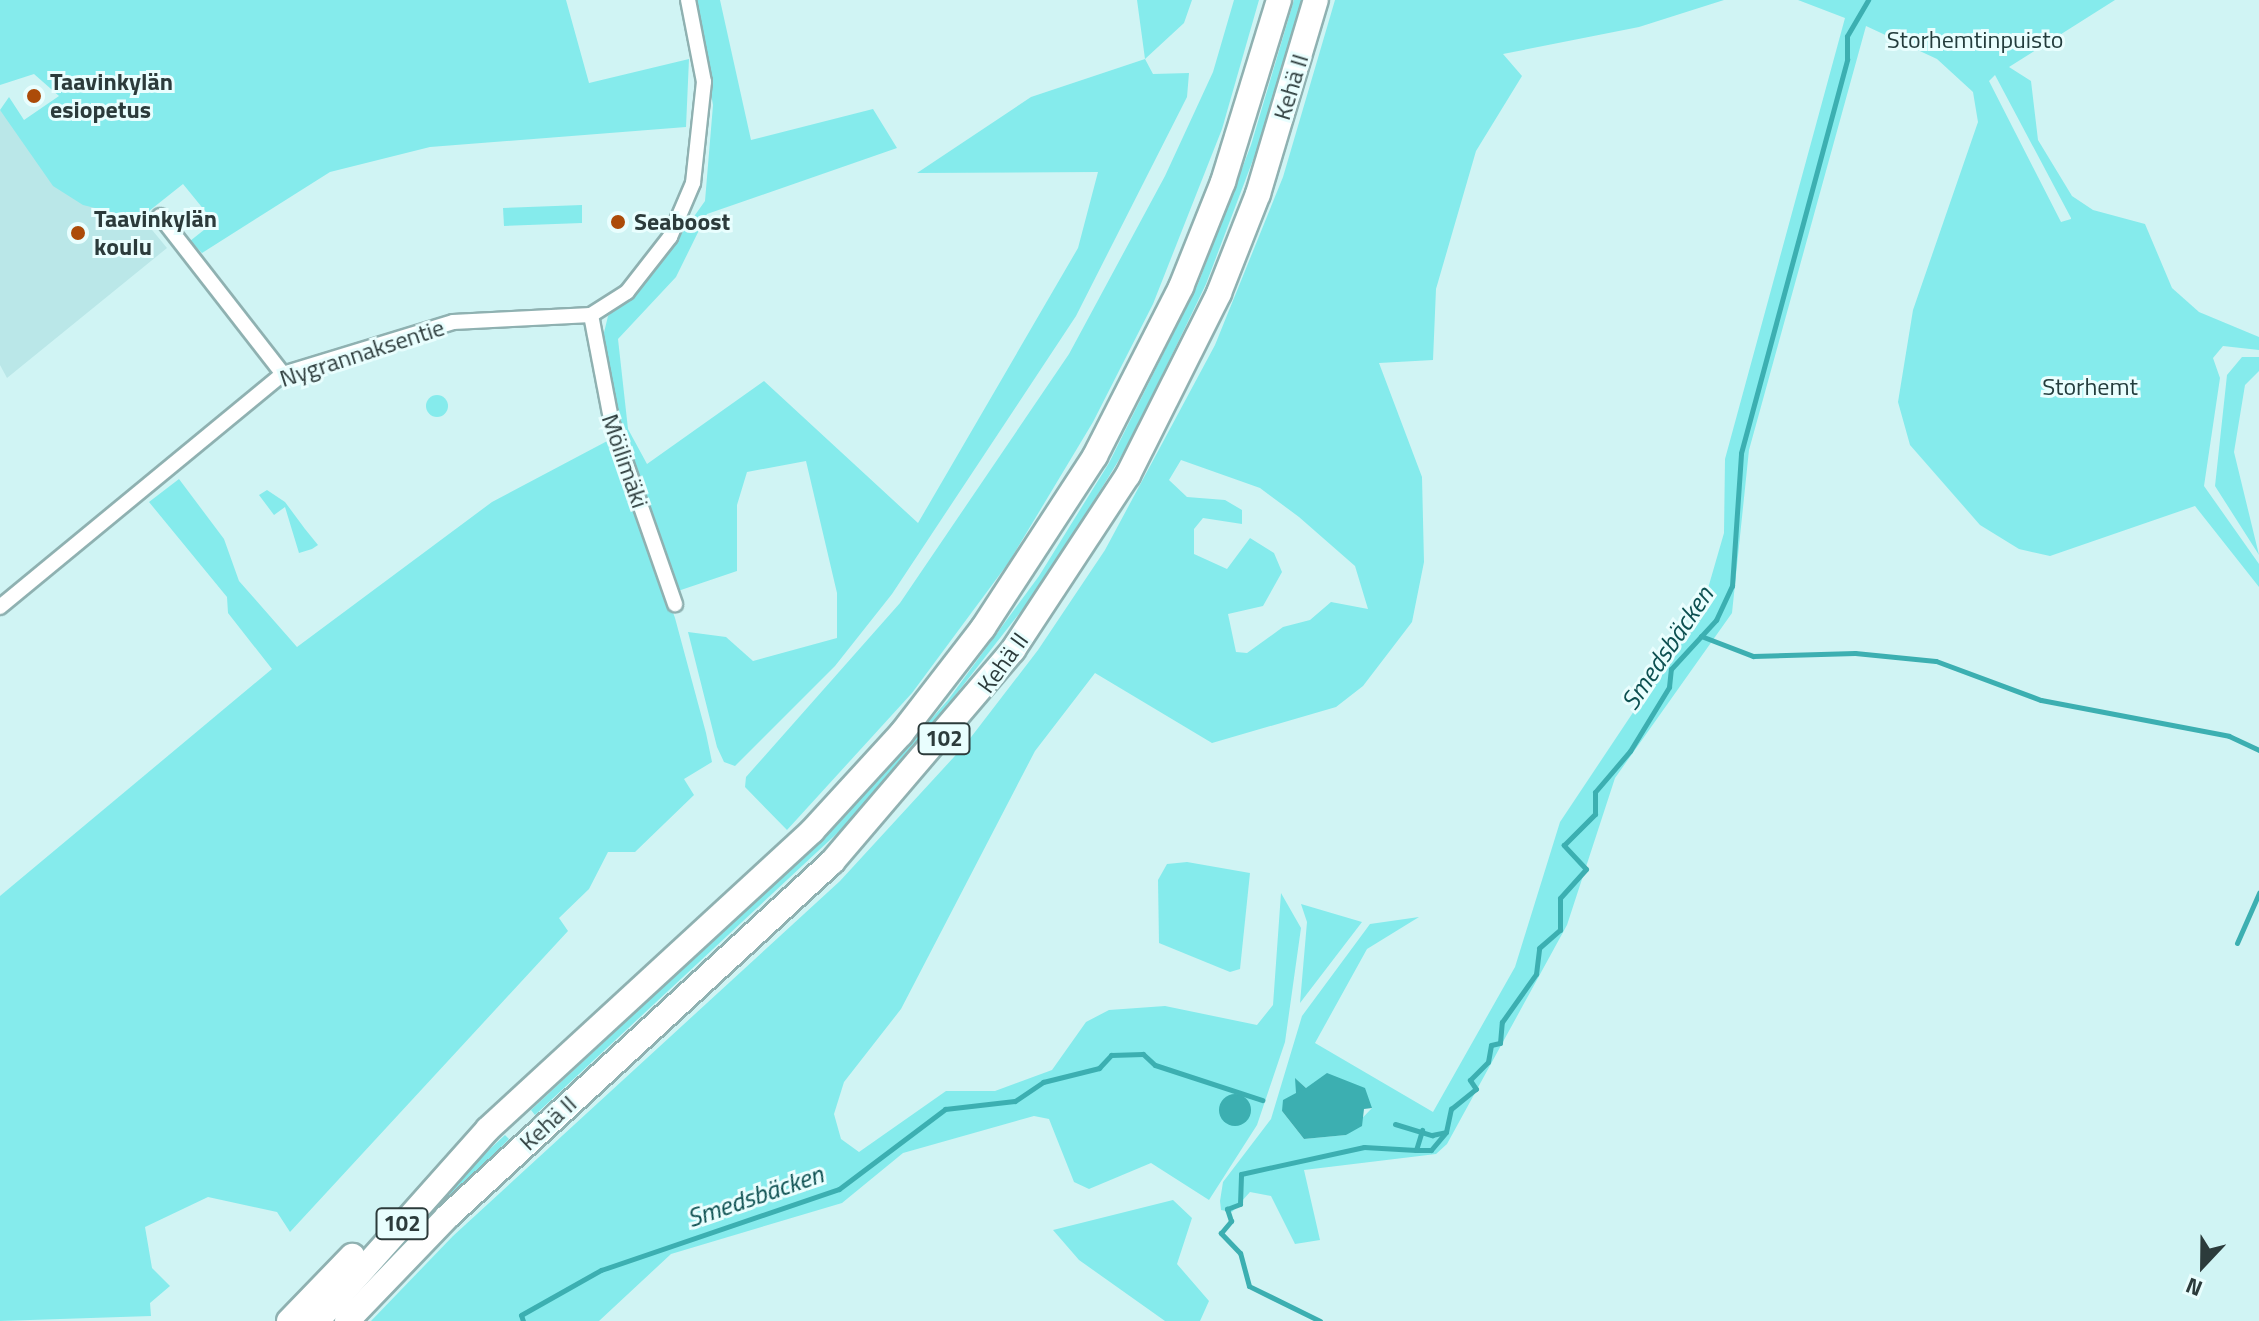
<!DOCTYPE html>
<meta charset="utf-8">
<style>
body{margin:0}
#map{position:relative;width:2259px;height:1321px;overflow:hidden;background:#d0f4f4;font-family:"Titillium Web",sans-serif}
div>[style]{position:absolute}
.built>*{inset:0;background:#bae7e8}
.green>*{inset:0;background:#85ebec}
.round{border-radius:50%}
.water>*{inset:0;background:#3cafb1}
.stream>*{height:5px;margin:-2.5px;padding:0 2.5px;transform-origin:2.5px;border-radius:2.5px;background:#3cafb1}
.roads{filter:drop-shadow(2px 0 #8fb1b1) drop-shadow(-2px 0 #8fb1b1) drop-shadow(0 2px #8fb1b1) drop-shadow(0 -2px #8fb1b1)}
.minor>*{height:14px;margin:-7px;padding:0 7px;transform-origin:7px;border-radius:7px;background:#fff}
.trunk>*{height:24px;margin:-12px;padding:0 12px;transform-origin:12px;border-radius:12px;background:#fff}
.dots>*{width:22px;height:22px;translate:-50% -50%;box-sizing:border-box;border:4px solid #e9fefe;border-radius:50%}
span{translate:-50% -50%;white-space:nowrap;text-align:center;line-height:1.15;-webkit-text-stroke:6px #e9fefe;paint-order:stroke}
.shield-label span{padding:2px 6px;background:#e9fefe;border:2px solid;border-radius:6px;-webkit-text-stroke-width:0}
.shield-label{font-size:22px;color:#2c3b3b;font-weight:700}
.park-label{font-size:24px;color:#243d3d}
.poi-label{font-size:24px;color:#2c3b3b;font-weight:700}
.left{translate:0 -50%;text-align:left}
.street-label{font-size:24px;color:#2c3b3b}
.water-label{font-size:26px;color:#0d5051;font-style:italic}
.north{position:absolute;left:2163px;top:1225px;width:80px;height:80px;-webkit-text-stroke:6px #e9fefe;paint-order:stroke;rotate:202deg;font-size:22px;font-weight:700;line-height:32px;text-align:center;color:#2c3b3b}
.north::after{content:'';display:block;margin:auto;width:28px;height:36px;background:#2c3b3b;clip-path:polygon(50% 0,100% 100%,50% 72%,0 100%)}
</style>
<div id="map">
<div class="built">
<div style="clip-path:polygon(0 110px,117px 213px,143px 219px,167px 248px,7px 378px,0 365px)"></div>
</div>
<div class="green">
<div style="clip-path:polygon(0 0,566px 0,589px 83px,689px 59px,686px 127px,430px 147px,330px 172px,202px 253px,190px 241px,214px 222px,183px 184px,139px 219px,83px 205px,53px 186px,0 110px,9px 97px,24px 120px,59px 96px,34px 74px,0 85px)"></div>
<div style="clip-path:polygon(694px 0,720px 0,751px 140px,873px 109px,897px 148px,707px 214px,676px 277px,618px 339px,628px 429px,647px 464px,764px 381px,918px 523px,1078px 248px,1098px 172px,917px 173px,1031px 97px,1145px 59px,1137px 0,1192px 0,1184px 23px,1145px 59px,1153px 74px,1189px 73px,1187px 97px,1076px 316px,892px 594px,835px 666px,735px 766px,724px 762px,717px 747px,688px 632px,726px 637px,753px 661px,837px 638px,837px 593px,806px 461px,747px 472px,737px 505px,737px 571px,675px 592px,614px 414px,602px 341px,608px 316px,653px 274px,705px 201px,713px 105px)"></div>
<div style="clip-path:polygon(1234px 0,1259px 0,1222px 129px,1153px 304px,1093px 422px,1009px 562px,912px 693px,787px 830px,745px 787px,746px 777px,900px 603px,1069px 354px,1165px 176px,1213px 72px)"></div>
<div style="clip-path:polygon(1294px 0,1302px 0,1270px 115px,1206px 284px,1131px 440px,1047px 578px,875px 798px,535px 1115px,531px 1110px,838px 824px,948px 700px,1039px 576px,1109px 463px,1198px 284px,1251px 145px)"></div>
<div style="clip-path:polygon(evenodd,1335px 0,1724px 0,1639px 27px,1503px 54px,1522px 76px,1476px 151px,1436px 289px,1433px 360px,1379px 363px,1422px 477px,1424px 562px,1412px 622px,1363px 686px,1336px 707px,1212px 743px,1095px 673px,1035px 751px,901px 1009px,844px 1082px,834px 1114px,841px 1139px,859px 1152px,946px 1091px,995px 1091px,1052px 1070px,1086px 1022px,1109px 1010px,1165px 1006px,1257px 1025px,1273px 1005px,1281px 893px,1301px 928px,1285px 1042px,1257px 1125px,1209px 1200px,1151px 1163px,1089px 1189px,1074px 1182px,1049px 1119px,1034px 1116px,903px 1153px,842px 1203px,671px 1254px,599px 1321px,371px 1321px,453px 1236px,840px 881px,965px 745px,1038px 650px,1105px 550px,1215px 345px,1283px 177px,1335px 0,1181px 460px,1260px 488px,1299px 517px,1355px 566px,1368px 609px,1331px 602px,1310px 620px,1283px 627px,1247px 653px,1236px 652px,1228px 614px,1263px 606px,1282px 572px,1274px 553px,1250px 538px,1227px 569px,1194px 554px,1194px 529px,1203px 518px,1242px 524px,1242px 510px,1225px 500px,1187px 497px,1169px 480px,1181px 460px)"></div>
<div style="clip-path:polygon(evenodd,1798px 0,2115px 0,2009px 67px,2031px 81px,2038px 140px,2072px 196px,2093px 210px,2145px 224px,2172px 288px,2199px 312px,2259px 337px,2259px 350px,2223px 346px,2213px 358px,2220px 378px,2204px 486px,2259px 564px,2259px 587px,2195px 506px,2050px 556px,2019px 549px,1980px 525px,1910px 445px,1898px 402px,1913px 310px,1978px 122px,1973px 92px,1937px 59px,1866px 26px,1749px 450px,1732px 613px,1615px 778px,1567px 925px,1447px 1144px,1436px 1154px,1304px 1170px,1320px 1240px,1295px 1244px,1271px 1196px,1250px 1192px,1232px 1212px,1221px 1210px,1220px 1201px,1223px 1182px,1271px 1119px,1302px 1016px,1370px 924px,1419px 917px,1367px 949px,1315px 1043px,1433px 1112px,1515px 967px,1560px 822px,1702px 609px,1724px 533px,1725px 459px,1845px 18px,1798px 0,1995px 75px,2071px 218px,2071px 219px,2061px 222px,1989px 81px,1995px 75px,1798px 0,1296px 1079px,1306px 1088px,1319px 1085px,1372px 1108px,1346px 1135px,1304px 1139px,1282px 1111px,1297px 1093px,1296px 1079px)"></div>
<div style="clip-path:polygon(582px 205px,582px 223px,504px 226px,503px 208px)"></div>
<div style="clip-path:polygon(2242px 357px,2259px 357px,2259px 371px,2245px 385px,2234px 452px,2259px 555px,2215px 486px,2227px 375px)"></div>
<div class="round" style="left:426px;top:395px;width:22px;height:22px"></div>
<div style="clip-path:polygon(611px 439px,675px 618px,706px 733px,712px 762px,684px 779px,694px 795px,635px 852px,608px 852px,589px 889px,559px 918px,568px 931px,290px 1232px,277px 1212px,208px 1197px,145px 1227px,152px 1268px,170px 1286px,150px 1303px,151px 1316px,0 1321px,0 896px,272px 669px,228px 613px,227px 597px,149px 502px,179px 479px,224px 539px,239px 581px,297px 647px,492px 502px)"></div>
<div style="clip-path:polygon(267px 490px,285px 502px,305px 529px,318px 545px,312px 549px,299px 553px,285px 507px,274px 515px,259px 495px)"></div>
<div style="clip-path:polygon(1187px 862px,1250px 873px,1240px 969px,1230px 972px,1159px 943px,1158px 880px,1167px 864px)"></div>
<div style="clip-path:polygon(1301px 904px,1362px 922px,1300px 1003px,1307px 922px)"></div>
<div style="clip-path:polygon(505px 1135px,509px 1139px,345px 1306px,462px 1175px)"></div>
<div style="clip-path:polygon(1173px 1200px,1192px 1218px,1177px 1264px,1209px 1301px,1200px 1321px,1165px 1321px,1079px 1260px,1053px 1230px)"></div>
</div>
<div class="water">
<div style="clip-path:polygon(1327px 1073px,1365px 1088px,1372px 1108px,1364px 1109px,1362px 1126px,1346px 1135px,1304px 1139px,1282px 1111px,1283px 1100px,1296px 1093px,1295px 1078px,1306px 1088px)"></div>
<div class="round" style="left:1219px;top:1094px;width:32px;height:32px"></div>
</div>
<div class="stream">
<div style="left:1701px;top:636px;width:56px;rotate:21deg"></div>
<div style="left:1753px;top:656px;width:102px;rotate:-1.7deg"></div>
<div style="left:1855px;top:653px;width:81px;rotate:5.6deg"></div>
<div style="left:1936px;top:661px;width:112px;rotate:20.4deg"></div>
<div style="left:2041px;top:700px;width:191px;rotate:10.8deg"></div>
<div style="left:2229px;top:736px;width:33px;rotate:25deg"></div>
<div style="left:2237px;top:943px;width:55px;rotate:-66.3deg"></div>
<div style="left:1395px;top:1124px;width:39px;rotate:17deg"></div>
<div style="left:1432px;top:1135px;width:14px;rotate:-12deg"></div>
<div style="left:1446px;top:1132px;width:24px;rotate:-78deg"></div>
<div style="left:1451px;top:1109px;width:32px;rotate:-39deg"></div>
<div style="left:1476px;top:1089px;width:11px;rotate:-124deg"></div>
<div style="left:1470px;top:1080px;width:25px;rotate:-45deg"></div>
<div style="left:1488px;top:1062px;width:17px;rotate:-80deg"></div>
<div style="left:1491px;top:1045px;width:9px;rotate:-13deg"></div>
<div style="left:1500px;top:1043px;width:21px;rotate:-85deg"></div>
<div style="left:1502px;top:1022px;width:59px;rotate:-54.7deg"></div>
<div style="left:1536px;top:974px;width:26px;rotate:-83deg"></div>
<div style="left:1539px;top:948px;width:28px;rotate:-41deg"></div>
<div style="left:1560px;top:930px;width:32px;rotate:-90deg"></div>
<div style="left:1560px;top:898px;width:39px;rotate:-48deg"></div>
<div style="left:1586px;top:869px;width:33px;rotate:-133deg"></div>
<div style="left:1564px;top:845px;width:44px;rotate:-45deg"></div>
<div style="left:1595px;top:814px;width:22px;rotate:-90deg"></div>
<div style="left:1595px;top:792px;width:54px;rotate:-49.5deg"></div>
<div style="left:1630px;top:751px;width:75px;rotate:-58.6deg"></div>
<div style="left:1669px;top:687px;width:18px;rotate:-84deg"></div>
<div style="left:1671px;top:669px;width:67px;rotate:-47.4deg"></div>
<div style="left:1716px;top:620px;width:38px;rotate:-65deg"></div>
<div style="left:1732px;top:586px;width:133px;rotate:-86.1deg"></div>
<div style="left:1741px;top:453px;width:408px;rotate:-74.9deg"></div>
<div style="left:1847px;top:59px;width:23px;rotate:-90deg"></div>
<div style="left:1847px;top:36px;width:42px;rotate:-59.7deg"></div>
<div style="left:1416px;top:1150px;width:15px"></div>
<div style="left:1431px;top:1150px;width:23px;rotate:-50deg"></div>
<div style="left:523px;top:1321px;width:6px;rotate:-108deg"></div>
<div style="left:521px;top:1315px;width:92px;rotate:-29.4deg"></div>
<div style="left:601px;top:1270px;width:251px;rotate:-18.8deg"></div>
<div style="left:839px;top:1189px;width:133px;rotate:-37deg"></div>
<div style="left:945px;top:1109px;width:70px;rotate:-6.5deg"></div>
<div style="left:1015px;top:1101px;width:34px;rotate:-34deg"></div>
<div style="left:1043px;top:1082px;width:58px;rotate:-14deg"></div>
<div style="left:1099px;top:1068px;width:18px;rotate:-47deg"></div>
<div style="left:1111px;top:1055px;width:32px;rotate:-2deg"></div>
<div style="left:1143px;top:1054px;width:16px;rotate:43deg"></div>
<div style="left:1155px;top:1065px;width:113px;rotate:18.1deg"></div>
<div style="left:1320px;top:1321px;width:79px;rotate:-153.8deg"></div>
<div style="left:1249px;top:1286px;width:34px;rotate:-105deg"></div>
<div style="left:1240px;top:1253px;width:28px;rotate:-134deg"></div>
<div style="left:1221px;top:1233px;width:16px;rotate:-50deg"></div>
<div style="left:1231px;top:1221px;width:13px;rotate:-108deg"></div>
<div style="left:1227px;top:1209px;width:14px;rotate:-21deg"></div>
<div style="left:1240px;top:1204px;width:30px;rotate:-88deg"></div>
<div style="left:1241px;top:1174px;width:126px;rotate:-12.4deg"></div>
<div style="left:1364px;top:1147px;width:52px;rotate:3.3deg"></div>
<div style="left:1416px;top:1150px;width:21px;rotate:-73deg"></div>
</div>
<div class="roads">
<div class="minor">
<div style="left:160px;top:216px;width:200px;rotate:52.1deg"></div>
<div style="left:591px;top:315px;width:111px;rotate:79.1deg"></div>
<div style="left:612px;top:424px;width:191px;rotate:70.7deg"></div>
<div style="left:0;top:607px;width:367px;rotate:-39.5deg"></div>
<div style="left:283px;top:374px;width:178px;rotate:-17deg"></div>
<div style="left:453px;top:322px;width:138px;rotate:-2.9deg"></div>
<div style="left:591px;top:315px;width:43px;rotate:-32.6deg"></div>
<div style="left:627px;top:292px;width:70px;rotate:-52deg"></div>
<div style="left:670px;top:237px;width:59px;rotate:-66.9deg"></div>
<div style="left:693px;top:183px;width:102px;rotate:-83.8deg"></div>
<div style="left:704px;top:82px;width:84px;rotate:-101deg"></div>
</div>
<div class="trunk">
<div style="left:289px;top:1321px;width:91px;rotate:-45.9deg"></div>
<div style="left:317px;top:1321px;width:257px;rotate:-48.3deg"></div>
<div style="left:488px;top:1129px;width:440px;rotate:-42.6deg"></div>
<div style="left:812px;top:831px;width:132px;rotate:-47.5deg"></div>
<div style="left:901px;top:734px;width:134px;rotate:-52.3deg"></div>
<div style="left:983px;top:628px;width:205px;rotate:-56.9deg"></div>
<div style="left:1095px;top:456px;width:190px;rotate:-63deg"></div>
<div style="left:1181px;top:287px;width:113px;rotate:-68.2deg"></div>
<div style="left:1223px;top:182px;width:190px;rotate:-72.9deg"></div>
<div style="left:347px;top:1321px;width:144px;rotate:-46.1deg"></div>
<div style="left:447px;top:1217px;width:524px;rotate:-42.68deg"></div>
<div style="left:832px;top:862px;width:279px;rotate:-49.5deg"></div>
<div style="left:1013px;top:650px;width:209px;rotate:-56.7deg"></div>
<div style="left:1128px;top:475px;width:203px;rotate:-63.4deg"></div>
<div style="left:1219px;top:293px;width:106px;rotate:-68.5deg"></div>
<div style="left:1258px;top:194px;width:202px;rotate:-73.4deg"></div>
</div>
</div>
<div class="dots">
<div style="left:34px;top:96px;background:#ac4b09"></div>
<div style="left:618px;top:222px;background:#ac4b09"></div>
<div style="left:78px;top:233px;background:#ac4b09"></div>
</div>
<div class="shield-label">
<span style="left:944px;top:739px">102</span>
<span style="left:402px;top:1224px">102</span>
</div>
<div class="park-label">
<span style="left:1975px;top:40px">Storhemtinpuisto</span>
<span style="left:2090px;top:387px">Storhemt</span>
</div>
<div class="poi-label">
<span class="left" style="left:50px;top:96px">Taavinkylän<br>esiopetus</span>
<span class="left" style="left:94px;top:233px">Taavinkylän<br>koulu</span>
<span class="left" style="left:634px;top:222px">Seaboost</span>
</div>
<div class="street-label">
<span style="left:1291px;top:87px;rotate:-73deg">Kehä II</span>
<span style="left:362px;top:353px;rotate:-18deg">Nygrannaksentie</span>
<span style="left:625px;top:461px;rotate:71deg">Möilimäki</span>
<span style="left:1003px;top:663px;rotate:-54deg">Kehä II</span>
<span style="left:548px;top:1123px;rotate:-43deg">Kehä II</span>
</div>
<div class="water-label">
<span style="left:1667px;top:648px;rotate:-56deg">Smedsbäcken</span>
<span style="left:755px;top:1196px;rotate:-19deg">Smedsbäcken</span>
</div>
<div class="north">N</div>
</div>
